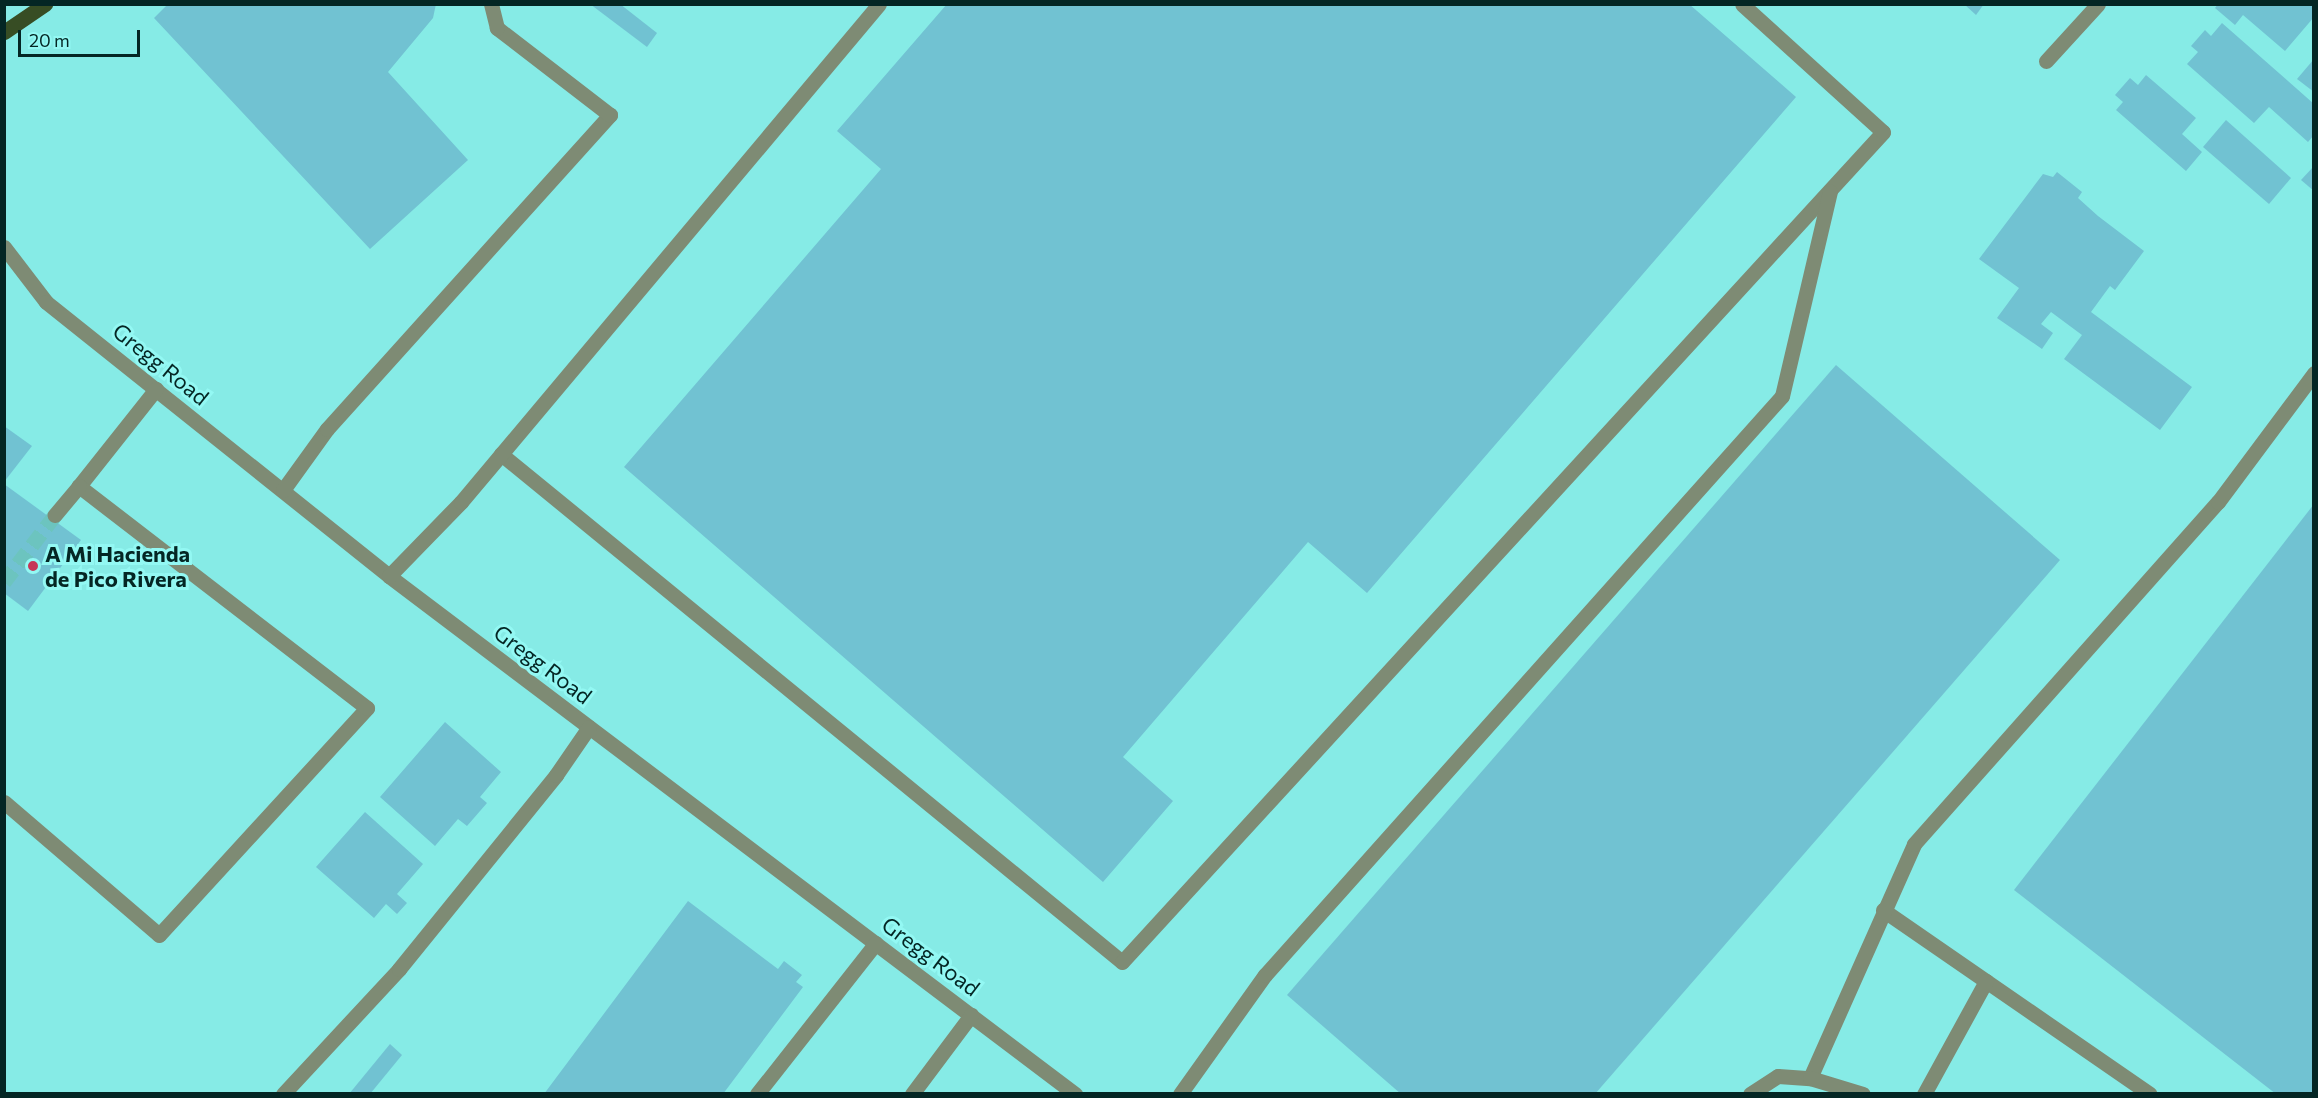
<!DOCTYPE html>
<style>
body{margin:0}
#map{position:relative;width:2318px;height:1098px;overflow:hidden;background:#86ebe6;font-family:Commissioner,sans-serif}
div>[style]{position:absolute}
.building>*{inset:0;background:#71c2d2}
.minor-tunnel>*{height:15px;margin-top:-7.5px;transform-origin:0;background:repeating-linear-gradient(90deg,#6cc4bf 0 15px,transparent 0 23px)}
.minor>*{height:15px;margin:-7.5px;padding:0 7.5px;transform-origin:7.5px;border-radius:7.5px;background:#7e8b74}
.major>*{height:15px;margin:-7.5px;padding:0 7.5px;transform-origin:7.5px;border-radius:7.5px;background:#374d24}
.dots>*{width:16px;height:16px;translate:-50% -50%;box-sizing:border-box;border:3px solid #93f8f3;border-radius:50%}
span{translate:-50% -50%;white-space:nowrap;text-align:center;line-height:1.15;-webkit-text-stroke:6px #93f8f3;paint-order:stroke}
.street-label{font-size:22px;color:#042624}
.poi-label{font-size:22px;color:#042624;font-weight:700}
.left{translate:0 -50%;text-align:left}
.frame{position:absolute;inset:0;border:6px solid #042624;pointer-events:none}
.scale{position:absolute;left:18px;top:30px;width:122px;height:27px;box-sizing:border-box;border:3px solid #042624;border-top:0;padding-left:8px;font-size:18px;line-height:21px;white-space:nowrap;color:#042624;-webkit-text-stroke:4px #93f8f3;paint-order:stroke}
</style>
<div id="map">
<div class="building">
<div style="clip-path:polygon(168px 4px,436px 4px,433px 18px,388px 72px,468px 160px,370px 249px,154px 18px)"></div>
<div style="clip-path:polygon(590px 4px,620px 4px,657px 33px,647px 47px)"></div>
<div style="clip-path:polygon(947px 4px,1689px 4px,1796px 97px,1367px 593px,1308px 542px,1123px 757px,1173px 801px,1103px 882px,624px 467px,881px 169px,837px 131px)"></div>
<div style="clip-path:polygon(1964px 4px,1984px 4px,1976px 15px)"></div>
<div style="clip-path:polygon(2218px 4px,2314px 4px,2314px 17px,2285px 51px,2243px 15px,2235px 25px,2215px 8px)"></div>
<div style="clip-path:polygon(2222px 23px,2314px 104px,2314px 135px,2308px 142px,2269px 107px,2254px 123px,2187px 64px,2198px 52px,2191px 46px,2205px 30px,2211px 36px)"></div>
<div style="clip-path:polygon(2314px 59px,2314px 92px,2297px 79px)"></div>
<div style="clip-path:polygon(2146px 75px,2196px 118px,2182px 134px,2202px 152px,2186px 171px,2116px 110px,2123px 102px,2115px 95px,2130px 78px,2138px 85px)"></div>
<div style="clip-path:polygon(2226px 120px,2291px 178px,2269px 204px,2203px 147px)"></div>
<div style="clip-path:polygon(2314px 166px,2314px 191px,2301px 180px)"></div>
<div style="clip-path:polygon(2057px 172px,2082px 192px,2078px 198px,2098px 216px,2144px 251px,2115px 290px,2110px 286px,2091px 312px,2192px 387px,2160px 430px,2064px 359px,2082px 335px,2051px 312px,2041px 324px,2053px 333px,2042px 349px,1997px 318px,2019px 288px,1979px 259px,2043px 174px,2053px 177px)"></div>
<div style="clip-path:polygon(1836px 365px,2060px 560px,1595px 1094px,1401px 1094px,1287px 995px)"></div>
<div style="clip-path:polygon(4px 426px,32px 446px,4px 482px)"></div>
<div style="clip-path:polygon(4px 484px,81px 540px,28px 611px,4px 593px)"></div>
<div style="clip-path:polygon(2314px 504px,2314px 1094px,2276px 1094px,2014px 890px)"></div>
<div style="clip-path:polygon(445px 722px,501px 772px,480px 797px,487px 803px,467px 826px,458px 819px,435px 846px,380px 797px)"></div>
<div style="clip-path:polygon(365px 812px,423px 864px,397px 894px,407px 903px,397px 914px,386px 904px,374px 918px,316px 867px)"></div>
<div style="clip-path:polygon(688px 901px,778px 969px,784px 961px,802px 975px,796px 982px,803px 987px,723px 1094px,544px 1094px)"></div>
<div style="clip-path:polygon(390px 1044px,402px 1055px,370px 1094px,349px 1094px)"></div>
</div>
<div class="minor-tunnel">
<div style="left:4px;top:582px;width:84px;rotate:-52.7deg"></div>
</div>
<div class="minor">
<div style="left:2046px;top:61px;width:77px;rotate:-47.6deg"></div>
<div style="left:4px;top:247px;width:69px;rotate:52.6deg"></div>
<div style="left:46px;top:302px;width:439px;rotate:38.6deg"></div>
<div style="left:389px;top:576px;width:860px;rotate:37.06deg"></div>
<div style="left:501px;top:454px;width:802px;rotate:39.28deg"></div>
<div style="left:1122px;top:962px;width:1126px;rotate:-47.48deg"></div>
<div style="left:1883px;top:132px;width:190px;rotate:-137.8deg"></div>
<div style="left:79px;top:486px;width:124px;rotate:-51.6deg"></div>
<div style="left:283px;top:490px;width:75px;rotate:-54.2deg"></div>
<div style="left:327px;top:429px;width:423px;rotate:-48deg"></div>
<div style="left:610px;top:115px;width:143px;rotate:-142.4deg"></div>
<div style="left:497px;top:28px;width:25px;rotate:-104deg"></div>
<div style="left:389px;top:576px;width:103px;rotate:-45.8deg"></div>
<div style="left:461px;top:502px;width:650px;rotate:-49.99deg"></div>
<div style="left:4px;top:802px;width:204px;rotate:40.6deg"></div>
<div style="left:159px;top:935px;width:308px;rotate:-47.5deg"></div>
<div style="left:367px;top:708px;width:364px;rotate:-142.4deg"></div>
<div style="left:79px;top:486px;width:38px;rotate:130deg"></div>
<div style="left:1883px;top:910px;width:324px;rotate:34.6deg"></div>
<div style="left:1810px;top:1078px;width:256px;rotate:-66deg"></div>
<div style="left:1914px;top:844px;width:458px;rotate:-48.4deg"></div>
<div style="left:2218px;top:502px;width:161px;rotate:-53.3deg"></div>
<div style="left:283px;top:1094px;width:171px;rotate:-47.1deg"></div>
<div style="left:399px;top:969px;width:250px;rotate:-51deg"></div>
<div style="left:556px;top:775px;width:58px;rotate:-55.5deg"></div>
<div style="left:757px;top:1094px;width:192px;rotate:-51.8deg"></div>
<div style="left:912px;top:1094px;width:99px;rotate:-53.2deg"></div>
<div style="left:1180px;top:1094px;width:146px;rotate:-54.5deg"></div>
<div style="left:1265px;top:975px;width:776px;rotate:-48.24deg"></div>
<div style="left:1782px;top:396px;width:210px;rotate:-76.8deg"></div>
<div style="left:1750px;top:1094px;width:33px;rotate:-33deg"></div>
<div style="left:1778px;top:1076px;width:32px;rotate:4deg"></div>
<div style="left:1810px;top:1078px;width:55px;rotate:16.8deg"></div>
<div style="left:1924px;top:1094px;width:129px;rotate:-61.2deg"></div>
</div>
<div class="major">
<div style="left:4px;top:32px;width:50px;rotate:-34.3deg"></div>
</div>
<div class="dots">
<div style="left:33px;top:566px;background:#c63758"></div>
</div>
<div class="street-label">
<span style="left:161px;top:364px;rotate:39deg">Gregg Road</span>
<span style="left:543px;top:664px;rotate:37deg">Gregg Road</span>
<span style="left:931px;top:956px;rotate:37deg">Gregg Road</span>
</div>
<div class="poi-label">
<span class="left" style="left:45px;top:566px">A Mi Hacienda<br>de Pico Rivera</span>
</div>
<div class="frame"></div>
<div class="scale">20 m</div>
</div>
